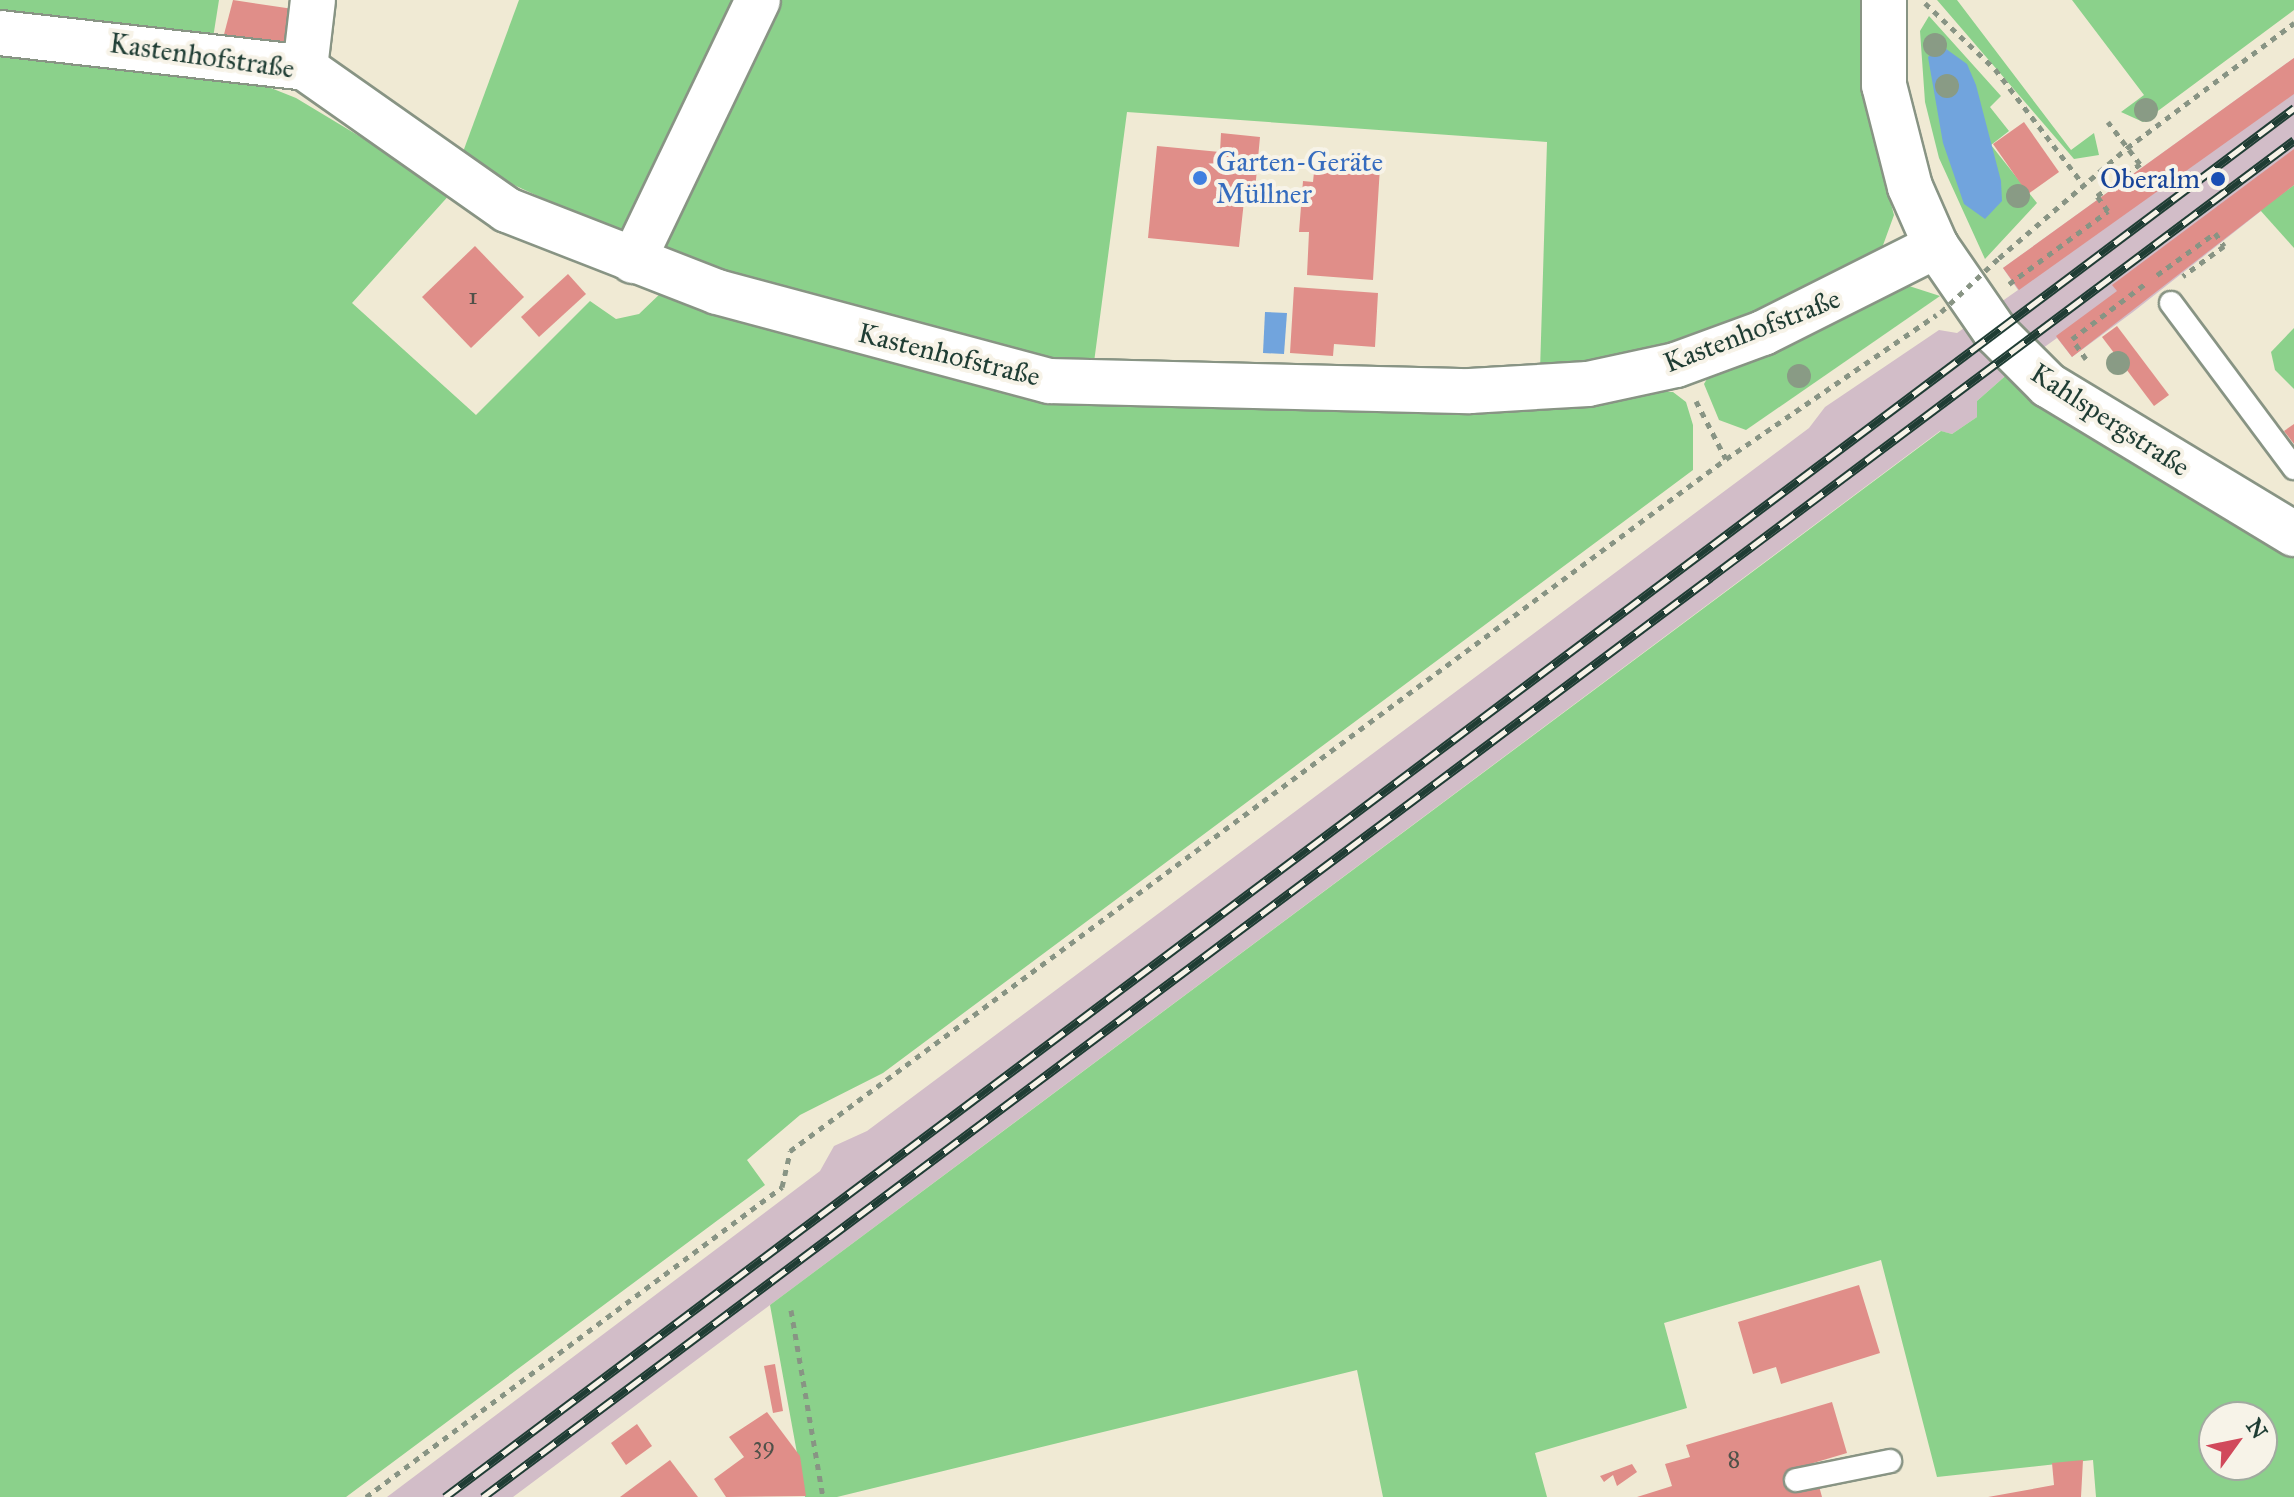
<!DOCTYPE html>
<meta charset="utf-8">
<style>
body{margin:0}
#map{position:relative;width:2294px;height:1497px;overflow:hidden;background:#f0ead4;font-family:"IM FELL Great Primer",serif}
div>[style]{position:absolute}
.industrial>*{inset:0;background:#d2bdc8}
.green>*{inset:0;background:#8bd18b}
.water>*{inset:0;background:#71a4dd}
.building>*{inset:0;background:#e08e89}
.path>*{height:5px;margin-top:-2.5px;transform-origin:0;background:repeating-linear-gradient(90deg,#889484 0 6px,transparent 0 12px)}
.roads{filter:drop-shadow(2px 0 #889484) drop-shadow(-2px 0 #889484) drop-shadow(0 2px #889484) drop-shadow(0 -2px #889484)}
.service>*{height:22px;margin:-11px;padding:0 11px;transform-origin:11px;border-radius:11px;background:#fff}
.minor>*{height:44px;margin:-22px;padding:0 22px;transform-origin:22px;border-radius:22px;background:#fff}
.rail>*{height:9px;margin-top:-4.5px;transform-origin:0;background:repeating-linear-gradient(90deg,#f7f3e8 0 18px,#1f3d34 0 36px);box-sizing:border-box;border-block:2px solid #1f3d34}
.path-bridge>*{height:5px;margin-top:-2.5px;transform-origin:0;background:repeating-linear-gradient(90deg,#889484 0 6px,transparent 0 12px)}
.trees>*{width:24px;height:24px;margin:-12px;border-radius:50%;background:#899b85}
.dots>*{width:22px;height:22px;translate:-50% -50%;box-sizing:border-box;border:4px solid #f7f3e8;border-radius:50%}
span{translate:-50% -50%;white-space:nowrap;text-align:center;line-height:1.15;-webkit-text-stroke:8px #f7f3e8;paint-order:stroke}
.number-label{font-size:24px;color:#4f5149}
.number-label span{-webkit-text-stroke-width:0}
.street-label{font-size:28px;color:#1f3d34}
.shop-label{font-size:28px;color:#366cbe}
.left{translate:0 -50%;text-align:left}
.transit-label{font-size:28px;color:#164399}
.right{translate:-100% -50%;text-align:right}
.north{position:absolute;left:2198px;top:1401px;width:80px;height:80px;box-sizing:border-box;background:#f7f3e8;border:2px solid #a1aaa0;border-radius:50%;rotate:57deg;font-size:22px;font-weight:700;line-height:32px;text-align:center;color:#1f3d34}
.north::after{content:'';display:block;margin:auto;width:28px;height:36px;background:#d1495b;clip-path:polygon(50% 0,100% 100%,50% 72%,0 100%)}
</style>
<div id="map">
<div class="industrial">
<div style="clip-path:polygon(2294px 58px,2294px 185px,2133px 312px,2072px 357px,2057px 338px,2011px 371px,1977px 401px,1977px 417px,1952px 434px,1940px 431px,513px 1497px,387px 1497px,820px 1171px,834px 1146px,867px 1131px,1809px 428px,1825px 407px,1939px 330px,1957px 333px,2018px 290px,2003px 268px)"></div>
</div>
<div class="green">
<div style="clip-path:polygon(0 0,219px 0,213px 38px,0 16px)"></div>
<div style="clip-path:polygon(519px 0,747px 0,624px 236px,460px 160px)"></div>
<div style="clip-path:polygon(773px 0,1864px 0,1868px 119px,1894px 215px,1882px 248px,1805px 297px,1646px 358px,1540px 371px,1547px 142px,1127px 112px,1093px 370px,668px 258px,660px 245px)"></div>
<div style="clip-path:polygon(1937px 0,1957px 0,2071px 150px,2094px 133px,2099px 155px,2074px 159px)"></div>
<div style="clip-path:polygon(2072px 0,2294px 0,2294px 10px,2143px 122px,2121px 112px,2144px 95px)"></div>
<div style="clip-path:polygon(1929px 16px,2001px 96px,1990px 107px,2009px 131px,1991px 145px,2037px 203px,1985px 259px,1939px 158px,1925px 102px,1920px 31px)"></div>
<div style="clip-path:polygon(0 50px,236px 74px,296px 98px,452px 192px,352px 303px,476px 415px,590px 301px,616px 319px,639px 314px,664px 290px,963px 374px,1673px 392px,1686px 402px,1693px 425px,1693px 470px,883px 1073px,800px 1115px,747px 1160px,765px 1185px,346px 1497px,0 1497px)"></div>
<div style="clip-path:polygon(2294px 185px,2294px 248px,2260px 210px)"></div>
<div style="clip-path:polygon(1909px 286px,1940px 296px,1746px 430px,1719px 420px,1704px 384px,1711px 372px)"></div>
<div style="clip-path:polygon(2294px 328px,2294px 389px,2275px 370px,2271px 352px)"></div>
<div style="clip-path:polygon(evenodd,2011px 371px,2294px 557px,2294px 1497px,2096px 1497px,2093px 1460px,1937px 1477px,1881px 1260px,1664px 1323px,1687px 1408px,1535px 1453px,1547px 1497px,1383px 1497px,1357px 1370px,837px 1497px,805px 1497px,770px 1305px,1941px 431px,1952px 434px,1977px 417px,1977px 401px,2011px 371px,2214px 1417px,2262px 1417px,2262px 1465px,2214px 1465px,2214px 1417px)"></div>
</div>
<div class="water">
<div style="clip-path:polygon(1942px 46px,1967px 64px,1976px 85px,2001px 181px,2002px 201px,1985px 219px,1964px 204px,1943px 143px,1928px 57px)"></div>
<div style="clip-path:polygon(1265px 312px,1287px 313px,1284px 354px,1263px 353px)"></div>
</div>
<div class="building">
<div style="clip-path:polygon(233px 0,300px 10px,287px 59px,222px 42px)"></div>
<div style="clip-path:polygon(2294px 58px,2294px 94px,2019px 290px,2003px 268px)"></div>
<div style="clip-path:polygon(2024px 122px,2059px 172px,2028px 194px,1993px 144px)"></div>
<div style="clip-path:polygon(1221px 133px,1260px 137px,1254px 201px,1244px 201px,1239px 247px,1148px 238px,1157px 146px,1220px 152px)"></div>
<div style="clip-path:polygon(2294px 149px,2294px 185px,2072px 357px,2056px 336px,2117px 291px,2112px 285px)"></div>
<div style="clip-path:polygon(1315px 162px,1380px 167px,1373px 280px,1307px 275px,1309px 232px,1299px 232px,1303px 181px,1313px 182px)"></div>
<div style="clip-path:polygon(475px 246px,524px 297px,471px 348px,422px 297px)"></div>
<div style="clip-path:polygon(568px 274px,586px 294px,539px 337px,521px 317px)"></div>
<div style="clip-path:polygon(1294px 287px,1378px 293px,1375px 347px,1334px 344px,1333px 356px,1290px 353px)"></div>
<div style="clip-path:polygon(2117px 326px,2169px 395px,2154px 406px,2102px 337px)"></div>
<div style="clip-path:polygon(2294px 424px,2294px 444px,2284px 431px)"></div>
<div style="clip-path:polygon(1859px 1285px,1880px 1353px,1781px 1384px,1776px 1367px,1753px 1374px,1738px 1322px)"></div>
<div style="clip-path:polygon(775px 1364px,783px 1411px,773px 1413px,764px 1366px)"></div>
<div style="clip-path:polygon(1832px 1402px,1847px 1453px,1793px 1469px,1800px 1492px,1819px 1486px,1822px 1497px,1637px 1497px,1672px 1486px,1665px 1464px,1690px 1457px,1686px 1445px)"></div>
<div style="clip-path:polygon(767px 1412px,800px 1456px,806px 1496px,726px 1497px,714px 1479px,744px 1457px,729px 1437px)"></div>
<div style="clip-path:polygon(637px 1424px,652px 1446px,626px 1465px,611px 1443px)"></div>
<div style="clip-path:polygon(670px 1460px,698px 1497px,620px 1497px)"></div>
<div style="clip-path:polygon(2083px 1460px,2081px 1497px,1988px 1497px,2054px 1485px,2052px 1463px)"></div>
<div style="clip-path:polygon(1632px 1464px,1637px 1472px,1617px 1486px,1613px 1475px,1604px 1482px,1600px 1476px)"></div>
</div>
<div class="path">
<div style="left:1925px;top:3px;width:96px;rotate:43.3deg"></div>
<div style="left:1995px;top:69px;width:145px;rotate:52.6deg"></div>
<div style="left:1999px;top:258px;width:169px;rotate:-40.7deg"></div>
<div style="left:2127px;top:148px;width:209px;rotate:-36.8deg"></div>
<div style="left:2157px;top:275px;width:72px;rotate:-35.9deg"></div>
<div style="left:2215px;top:233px;width:16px;rotate:55deg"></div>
<div style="left:2224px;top:246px;width:51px;rotate:143.8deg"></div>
<div style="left:2009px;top:284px;width:123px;rotate:-36.4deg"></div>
<div style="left:2108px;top:211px;width:19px;rotate:-126deg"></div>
<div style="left:2097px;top:196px;width:54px;rotate:-36.7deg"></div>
<div style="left:2140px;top:164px;width:53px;rotate:-127.3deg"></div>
<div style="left:2086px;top:359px;width:24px;rotate:-125deg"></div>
<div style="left:2072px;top:339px;width:93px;rotate:-37.1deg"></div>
<div style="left:1696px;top:401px;width:65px;rotate:62.7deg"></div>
<div style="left:791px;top:1310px;width:190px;rotate:80.3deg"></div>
<div style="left:366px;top:1497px;width:519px;rotate:-36.69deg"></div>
<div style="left:782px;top:1187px;width:37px;rotate:-77deg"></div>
<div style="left:790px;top:1151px;width:1164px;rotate:-36.48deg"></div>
<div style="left:1726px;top:459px;width:255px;rotate:-34.4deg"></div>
</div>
<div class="roads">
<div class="service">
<div style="left:2171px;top:303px;width:206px;rotate:53.3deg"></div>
<div style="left:1796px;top:1480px;width:96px;rotate:-11.4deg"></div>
</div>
<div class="minor">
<div style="left:1884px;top:0;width:85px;rotate:90deg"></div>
<div style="left:1884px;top:85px;width:105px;rotate:75.7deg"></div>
<div style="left:1910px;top:187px;width:64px;rotate:66.2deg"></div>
<div style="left:1936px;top:246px;width:106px;rotate:55.4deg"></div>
<div style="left:1996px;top:333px;width:74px;rotate:45deg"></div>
<div style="left:2048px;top:385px;width:288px;rotate:31.2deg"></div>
<div style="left:0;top:33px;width:307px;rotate:6.5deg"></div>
<div style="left:305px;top:68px;width:247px;rotate:35.1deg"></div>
<div style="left:507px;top:210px;width:225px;rotate:21.3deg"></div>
<div style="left:717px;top:292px;width:344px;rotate:15deg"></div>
<div style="left:1049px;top:381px;width:421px;rotate:1.4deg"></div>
<div style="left:1470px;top:391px;width:118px;rotate:-3.4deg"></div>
<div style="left:1588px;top:384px;width:90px;rotate:-12.2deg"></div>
<div style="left:1676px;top:365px;width:93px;rotate:-20.2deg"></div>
<div style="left:1763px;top:333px;width:194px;rotate:-26.7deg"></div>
<div style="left:305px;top:68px;width:68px;rotate:-83.3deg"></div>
<div style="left:633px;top:261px;width:289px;rotate:-64.4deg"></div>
</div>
</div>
<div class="rail">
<div style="left:445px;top:1497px;width:2313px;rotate:-36.91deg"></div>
<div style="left:483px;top:1497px;width:2263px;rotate:-36.84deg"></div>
</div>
<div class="path-bridge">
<div style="left:1941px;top:312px;width:79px;rotate:-43deg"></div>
</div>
<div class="trees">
<div style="left:1935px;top:45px"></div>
<div style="left:1947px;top:86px"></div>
<div style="left:2146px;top:110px"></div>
<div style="left:2018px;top:196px"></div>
<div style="left:2118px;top:363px"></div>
<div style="left:1799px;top:376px"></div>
</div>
<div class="dots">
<div style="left:1200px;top:178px;background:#3f7fe0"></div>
<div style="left:2218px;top:179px;background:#1a4fb4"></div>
</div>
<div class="number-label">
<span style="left:473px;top:297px">1</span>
<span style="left:764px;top:1446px">39</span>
<span style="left:1734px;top:1460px">8</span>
</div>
<div class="street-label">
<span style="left:202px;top:56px;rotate:8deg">Kastenhofstraße</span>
<span style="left:1752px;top:331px;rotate:-21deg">Kastenhofstraße</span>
<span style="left:949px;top:355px;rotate:14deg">Kastenhofstraße</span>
<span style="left:2110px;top:420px;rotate:33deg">Kahlspergstraße</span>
</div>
<div class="shop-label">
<span class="left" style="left:1216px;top:178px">Garten-Geräte<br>Müllner</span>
</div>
<div class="transit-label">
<span class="right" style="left:2200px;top:179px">Oberalm</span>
</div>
<div class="north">N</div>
</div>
